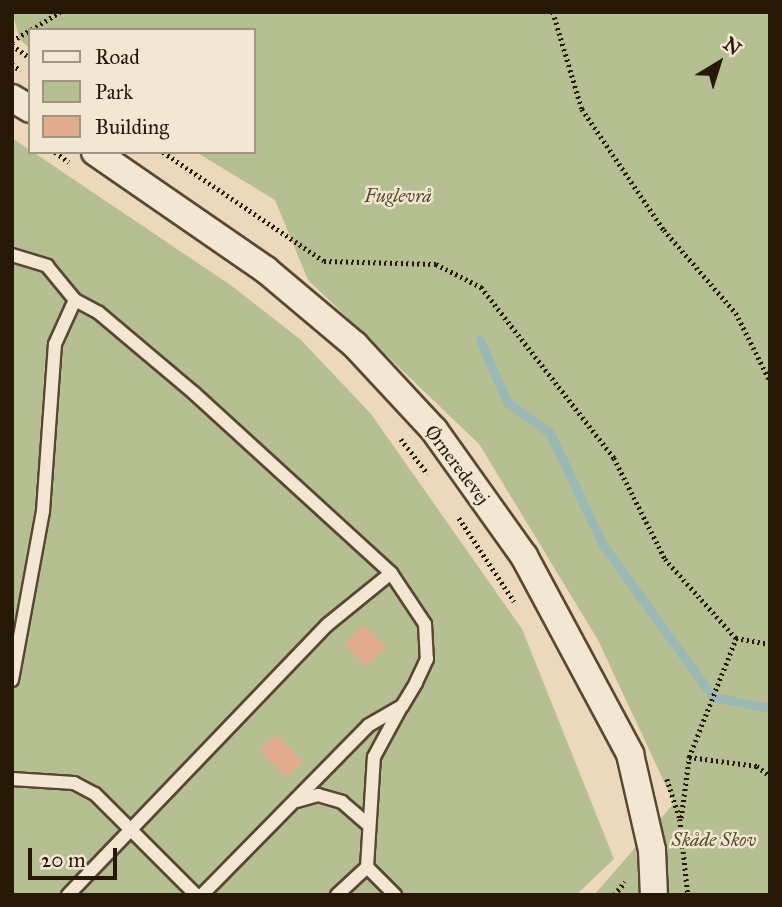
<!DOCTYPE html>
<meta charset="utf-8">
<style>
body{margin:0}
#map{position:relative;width:782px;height:907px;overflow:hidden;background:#ecd8ba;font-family:"IM FELL Great Primer",serif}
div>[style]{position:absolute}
.green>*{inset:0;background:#b6bf91}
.stream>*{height:9px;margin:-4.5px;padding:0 4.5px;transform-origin:4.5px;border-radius:4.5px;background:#9ab9b5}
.building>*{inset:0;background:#e4ac8e}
.path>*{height:4.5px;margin-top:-2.25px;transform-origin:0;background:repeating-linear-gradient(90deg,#271805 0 2px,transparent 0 5.5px)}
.roads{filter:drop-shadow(2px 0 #584832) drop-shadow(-2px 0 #584832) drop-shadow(0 2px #584832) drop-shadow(0 -2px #584832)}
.service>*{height:12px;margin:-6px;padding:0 6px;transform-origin:6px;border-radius:6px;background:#f3e6d2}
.minor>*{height:26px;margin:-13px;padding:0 13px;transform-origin:13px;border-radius:13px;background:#f3e6d2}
span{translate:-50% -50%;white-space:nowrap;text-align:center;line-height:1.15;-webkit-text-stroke:5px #f3e6d2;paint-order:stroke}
.park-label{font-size:19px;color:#524a2f;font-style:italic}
.street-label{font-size:19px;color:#271805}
.frame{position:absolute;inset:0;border:14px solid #271805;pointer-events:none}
.legend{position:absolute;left:28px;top:28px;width:228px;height:126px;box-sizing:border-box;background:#f3e6d2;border:2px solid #a19480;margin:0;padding:9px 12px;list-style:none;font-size:21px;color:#271805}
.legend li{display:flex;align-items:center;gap:14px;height:35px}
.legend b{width:35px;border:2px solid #a19480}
.north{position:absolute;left:684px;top:28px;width:70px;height:70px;-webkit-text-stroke:5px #f3e6d2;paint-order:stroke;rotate:38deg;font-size:19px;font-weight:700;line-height:28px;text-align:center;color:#271805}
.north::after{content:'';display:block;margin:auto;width:24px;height:32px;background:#271805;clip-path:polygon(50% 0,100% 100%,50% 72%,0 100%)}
.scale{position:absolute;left:28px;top:848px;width:89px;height:32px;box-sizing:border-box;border:4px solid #271805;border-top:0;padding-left:9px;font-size:21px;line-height:24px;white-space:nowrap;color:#271805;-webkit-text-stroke:5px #f3e6d2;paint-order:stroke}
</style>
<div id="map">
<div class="green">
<div style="clip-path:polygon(12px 12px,770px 12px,770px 895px,594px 895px,674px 803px,598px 640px,479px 444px,308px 280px,275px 200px,196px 152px,254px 152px,254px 30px,30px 30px,30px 48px,20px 40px)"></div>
<div style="clip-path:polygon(12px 138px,232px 286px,301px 340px,371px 414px,522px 629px,614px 859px,576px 895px,12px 895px)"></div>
</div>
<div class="stream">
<div style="left:480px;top:340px;width:68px;rotate:66.5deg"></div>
<div style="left:507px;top:402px;width:53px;rotate:35.8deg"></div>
<div style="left:550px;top:433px;width:124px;rotate:64.7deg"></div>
<div style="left:603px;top:545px;width:188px;rotate:54.1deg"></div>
<div style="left:713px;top:697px;width:58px;rotate:10.9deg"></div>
</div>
<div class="building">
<div style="clip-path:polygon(364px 625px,386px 647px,366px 667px,344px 644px)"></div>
<div style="clip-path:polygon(276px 735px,303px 761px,287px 777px,260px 751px)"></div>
</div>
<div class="path">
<div style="left:553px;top:12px;width:101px;rotate:73.4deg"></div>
<div style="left:582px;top:109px;width:146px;rotate:55.9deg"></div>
<div style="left:664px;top:230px;width:110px;rotate:49.1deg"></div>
<div style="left:736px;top:313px;width:76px;rotate:63.4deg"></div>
<div style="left:31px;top:30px;width:34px;rotate:-32deg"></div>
<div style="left:12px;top:41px;width:21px;rotate:-31deg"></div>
<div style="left:12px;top:45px;width:22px;rotate:36deg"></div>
<div style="left:12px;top:64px;width:11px;rotate:38deg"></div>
<div style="left:55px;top:152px;width:17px;rotate:36deg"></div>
<div style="left:163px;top:152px;width:194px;rotate:34.1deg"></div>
<div style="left:324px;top:261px;width:112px;rotate:1.5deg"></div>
<div style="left:436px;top:264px;width:51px;rotate:27.1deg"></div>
<div style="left:481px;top:287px;width:217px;rotate:52.1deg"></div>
<div style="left:614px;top:458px;width:113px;rotate:63.2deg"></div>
<div style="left:665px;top:559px;width:106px;rotate:48.1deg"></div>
<div style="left:736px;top:638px;width:35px;rotate:10deg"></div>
<div style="left:401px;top:439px;width:44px;rotate:52.4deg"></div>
<div style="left:459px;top:518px;width:100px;rotate:56.5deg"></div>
<div style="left:689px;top:757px;width:69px;rotate:7.5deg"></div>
<div style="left:757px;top:766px;width:16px;rotate:38deg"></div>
<div style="left:667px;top:779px;width:42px;rotate:72deg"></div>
<div style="left:680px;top:819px;width:76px;rotate:84deg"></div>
<div style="left:681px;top:818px;width:62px;rotate:-82.5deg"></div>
<div style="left:689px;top:757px;width:128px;rotate:-68.4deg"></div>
<div style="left:614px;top:895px;width:17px;rotate:-50deg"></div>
</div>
<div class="roads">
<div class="service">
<div style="left:12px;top:255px;width:37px;rotate:17deg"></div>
<div style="left:47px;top:266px;width:44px;rotate:50.5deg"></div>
<div style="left:12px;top:680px;width:172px;rotate:-79.6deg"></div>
<div style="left:43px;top:511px;width:167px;rotate:-85.9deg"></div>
<div style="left:55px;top:344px;width:48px;rotate:-65.6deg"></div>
<div style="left:75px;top:300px;width:27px;rotate:28deg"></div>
<div style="left:99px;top:313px;width:124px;rotate:40.1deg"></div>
<div style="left:194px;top:393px;width:267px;rotate:42.4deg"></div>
<div style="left:12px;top:779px;width:62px;rotate:3.7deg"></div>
<div style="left:74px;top:783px;width:24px;rotate:28deg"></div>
<div style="left:95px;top:794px;width:143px;rotate:45deg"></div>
<div style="left:297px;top:801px;width:22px;rotate:-16deg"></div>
<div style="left:318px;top:795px;width:25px;rotate:16deg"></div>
<div style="left:342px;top:802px;width:33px;rotate:41deg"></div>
<div style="left:367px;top:867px;width:40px;rotate:45deg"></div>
<div style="left:68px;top:895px;width:374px;rotate:-46.2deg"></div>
<div style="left:327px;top:625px;width:82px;rotate:-39.1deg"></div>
<div style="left:391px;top:573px;width:61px;rotate:56.3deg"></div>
<div style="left:425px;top:624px;width:35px;rotate:87deg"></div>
<div style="left:427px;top:659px;width:26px;rotate:115deg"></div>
<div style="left:416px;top:683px;width:27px;rotate:121deg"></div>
<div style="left:402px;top:706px;width:39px;rotate:150deg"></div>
<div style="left:368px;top:726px;width:237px;rotate:134.5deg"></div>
<div style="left:337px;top:895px;width:41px;rotate:-43deg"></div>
<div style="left:367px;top:867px;width:110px;rotate:-86.4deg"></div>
<div style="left:374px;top:757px;width:55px;rotate:-61.6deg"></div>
</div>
<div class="minor">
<div style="left:12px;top:98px;width:21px;rotate:31deg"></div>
<div style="left:95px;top:152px;width:208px;rotate:34.6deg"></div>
<div style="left:266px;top:270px;width:116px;rotate:40.1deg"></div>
<div style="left:355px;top:345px;width:116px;rotate:47.1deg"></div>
<div style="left:434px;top:430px;width:155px;rotate:54.5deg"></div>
<div style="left:524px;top:556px;width:225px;rotate:61.8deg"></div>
<div style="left:630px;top:754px;width:98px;rotate:77.1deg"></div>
<div style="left:652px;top:850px;width:45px;rotate:87.5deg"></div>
</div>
</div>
<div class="park-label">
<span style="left:398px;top:196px">Fuglevrå</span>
<span style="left:714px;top:840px">Skåde Skov</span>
</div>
<div class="street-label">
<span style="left:457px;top:465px;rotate:53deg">Ørneredevej</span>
</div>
<div class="frame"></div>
<ul class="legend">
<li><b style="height:9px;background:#f3e6d2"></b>Road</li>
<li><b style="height:19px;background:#b6bf91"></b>Park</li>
<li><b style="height:19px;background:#e4ac8e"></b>Building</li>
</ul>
<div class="north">N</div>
<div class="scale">20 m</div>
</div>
